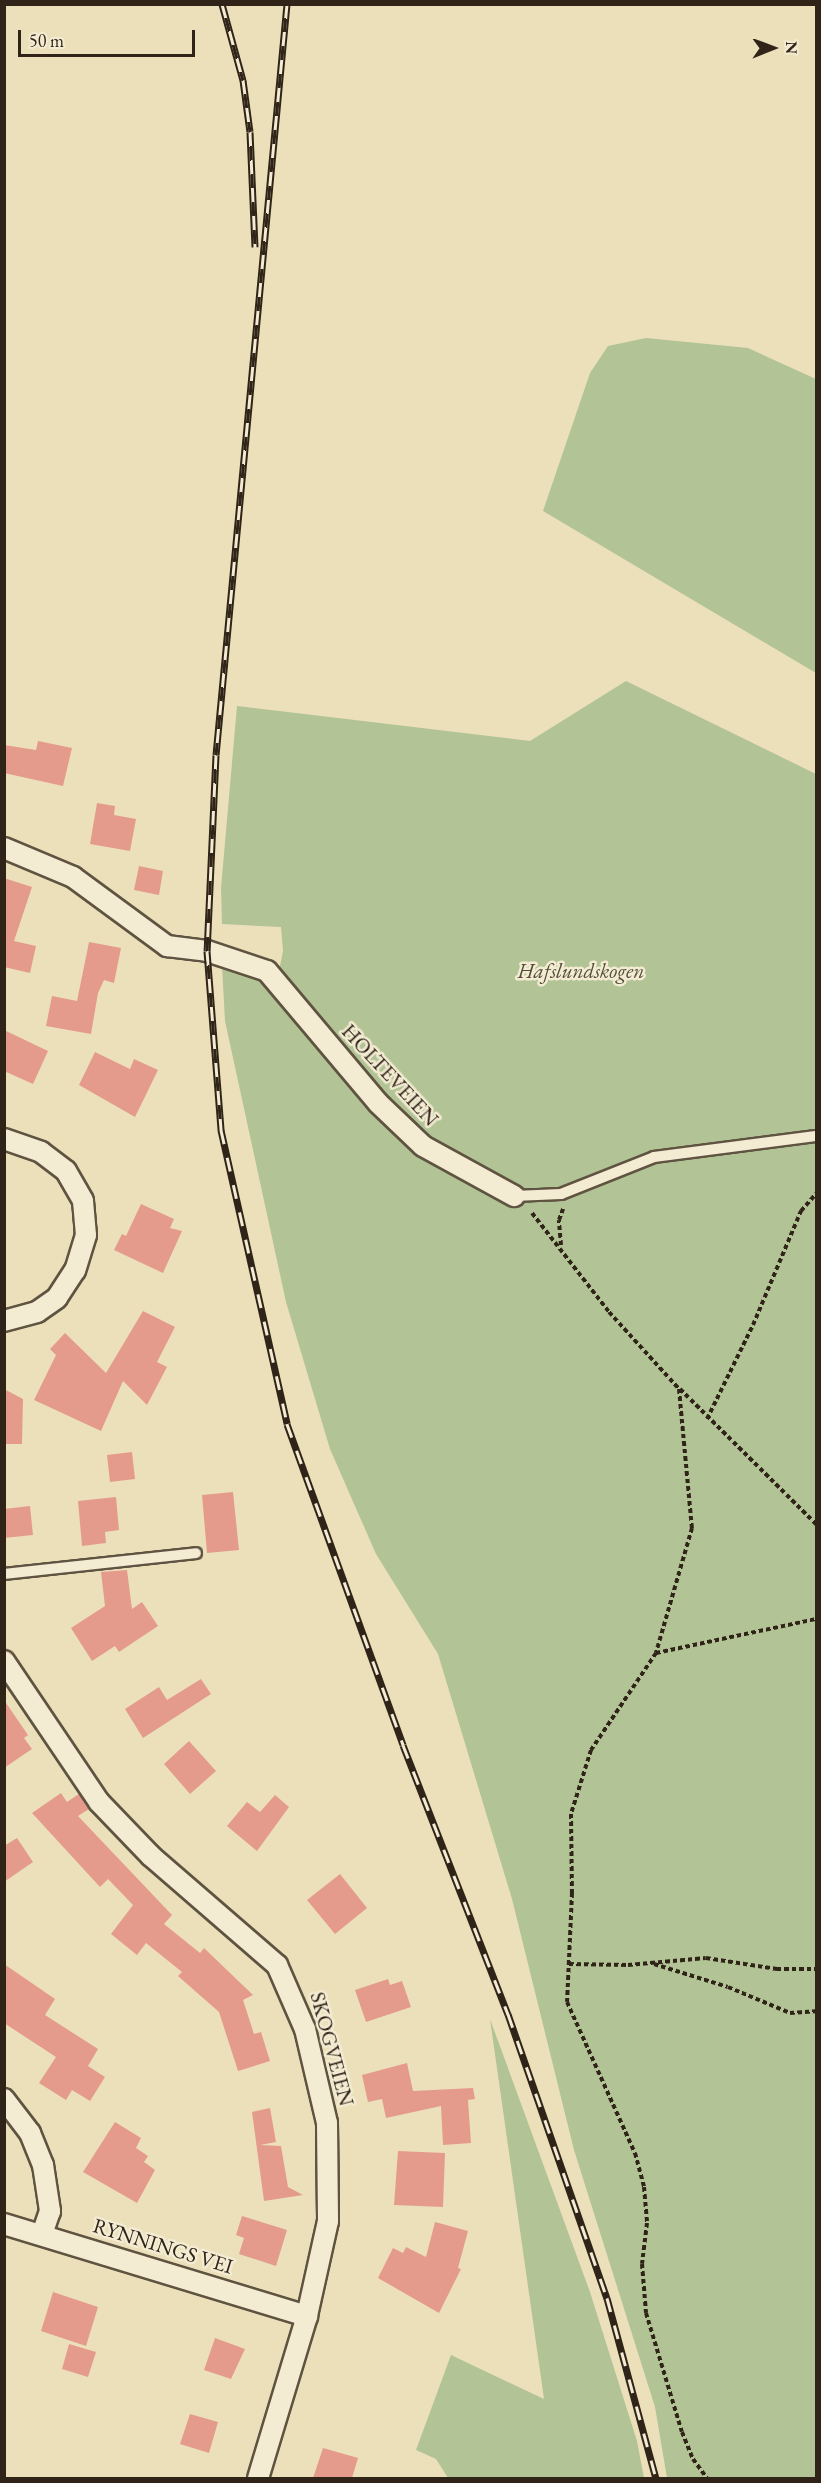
<!DOCTYPE html>
<style>
body{margin:0}
#map{position:relative;width:821px;height:2483px;overflow:hidden;background:#ece0ba;font-family:"EB Garamond",serif}
div>[style]{position:absolute}
.green>*{inset:0;background:#b2c395}
.building>*{inset:0;background:#e49b8b}
.path>*{height:4px;margin-top:-2px;transform-origin:0;background:repeating-linear-gradient(90deg,#302419 0 4.5px,transparent 0 7.5px)}
.roads{filter:drop-shadow(2px 0 #5f5341) drop-shadow(-2px 0 #5f5341) drop-shadow(0 2px #5f5341) drop-shadow(0 -2px #5f5341)}
.service>*{height:10px;margin:-5px;padding:0 5px;transform-origin:5px;border-radius:5px;background:#f3ebd2}
.minor>*{height:20px;margin:-10px;padding:0 10px;transform-origin:10px;border-radius:10px;background:#f3ebd2}
.rail>*{height:7px;margin-top:-3.5px;transform-origin:0;background:repeating-linear-gradient(90deg,#f3ebd2 0 14px,#302419 0 28px);box-sizing:border-box;border-block:2px solid #302419}
span{translate:-50% -50%;white-space:nowrap;text-align:center;line-height:1.15;-webkit-text-stroke:5px #f3ebd2;paint-order:stroke}
.park-label{font-size:21px;color:#504c38;font-style:italic}
.street-label{font-size:21px;color:#302419}
.frame{position:absolute;inset:0;border:6px solid #302419;pointer-events:none}
.north{position:absolute;left:743px;top:18px;width:60px;height:60px;-webkit-text-stroke:4px #f3ebd2;paint-order:stroke;rotate:89deg;font-size:16px;font-weight:700;line-height:24px;text-align:center;color:#302419}
.north::after{content:'';display:block;margin:auto;width:21px;height:27px;background:#302419;clip-path:polygon(50% 0,100% 100%,50% 72%,0 100%)}
.scale{position:absolute;left:18px;top:30px;width:177px;height:27px;box-sizing:border-box;border:3px solid #302419;border-top:0;padding-left:8px;font-size:18px;line-height:21px;white-space:nowrap;color:#302419;-webkit-text-stroke:4px #f3ebd2;paint-order:stroke}
</style>
<div id="map">
<div class="green">
<div style="clip-path:polygon(646px 338px,748px 348px,816px 379px,816px 673px,543px 511px,590px 373px,608px 346px)"></div>
<div style="clip-path:polygon(626px 681px,816px 774px,816px 2478px,667px 2478px,655px 2407px,574px 2150px,512px 1899px,438px 1654px,376px 1554px,330px 1449px,286px 1302px,225px 1021px,222px 966px,249px 974px,275px 991px,283px 951px,281px 927px,222px 924px,221px 888px,237px 706px,530px 741px)"></div>
<div style="clip-path:polygon(490px 2019px,590px 2292px,637px 2441px,644px 2478px,448px 2478px,436px 2459px,416px 2450px,451px 2355px,544px 2399px)"></div>
</div>
<div class="building">
<div style="clip-path:polygon(38px 741px,72px 748px,63px 786px,4px 773px,4px 745px,36px 750px)"></div>
<div style="clip-path:polygon(97px 803px,115px 806px,114px 815px,136px 819px,130px 851px,90px 844px)"></div>
<div style="clip-path:polygon(139px 866px,163px 871px,159px 895px,134px 890px)"></div>
<div style="clip-path:polygon(4px 878px,32px 887px,14px 941px,36px 946px,30px 973px,4px 967px)"></div>
<div style="clip-path:polygon(89px 942px,121px 948px,114px 983px,104px 980px,98px 993px,91px 1034px,46px 1026px,52px 996px,77px 1001px)"></div>
<div style="clip-path:polygon(4px 1030px,48px 1051px,33px 1084px,4px 1071px)"></div>
<div style="clip-path:polygon(95px 1052px,130px 1069px,134px 1059px,158px 1070px,135px 1117px,79px 1085px)"></div>
<div style="clip-path:polygon(141px 1204px,174px 1219px,170px 1228px,182px 1231px,163px 1273px,114px 1250px,122px 1234px,126px 1236px)"></div>
<div style="clip-path:polygon(143px 1311px,175px 1327px,157px 1362px,167px 1367px,147px 1405px,123px 1381px,101px 1431px,34px 1400px,56px 1355px,50px 1349px,65px 1333px,106px 1373px)"></div>
<div style="clip-path:polygon(4px 1389px,23px 1399px,22px 1444px,4px 1444px)"></div>
<div style="clip-path:polygon(132px 1452px,135px 1479px,110px 1482px,107px 1455px)"></div>
<div style="clip-path:polygon(233px 1492px,239px 1550px,207px 1553px,202px 1495px)"></div>
<div style="clip-path:polygon(116px 1497px,119px 1530px,105px 1532px,106px 1543px,82px 1546px,78px 1501px)"></div>
<div style="clip-path:polygon(30px 1506px,33px 1535px,4px 1538px,4px 1509px)"></div>
<div style="clip-path:polygon(127px 1570px,132px 1609px,142px 1602px,158px 1626px,119px 1652px,115px 1646px,92px 1661px,71px 1628px,105px 1606px,101px 1572px)"></div>
<div style="clip-path:polygon(201px 1679px,211px 1694px,143px 1738px,125px 1709px,159px 1687px,167px 1700px)"></div>
<div style="clip-path:polygon(4px 1700px,28px 1735px,24px 1738px,32px 1749px,4px 1768px)"></div>
<div style="clip-path:polygon(189px 1741px,216px 1771px,190px 1794px,164px 1764px)"></div>
<div style="clip-path:polygon(61px 1793px,67px 1802px,79px 1794px,89px 1809px,78px 1816px,172px 1915px,164px 1924px,200px 1953px,204px 1948px,253px 1995px,243px 2000px,254px 2034px,261px 2032px,270px 2061px,238px 2071px,219px 2012px,178px 1976px,182px 1972px,146px 1943px,137px 1955px,111px 1934px,133px 1905px,108px 1879px,100px 1887px,32px 1813px)"></div>
<div style="clip-path:polygon(275px 1795px,289px 1807px,257px 1851px,227px 1826px,247px 1802px,260px 1812px)"></div>
<div style="clip-path:polygon(17px 1838px,33px 1862px,4px 1882px,4px 1846px)"></div>
<div style="clip-path:polygon(340px 1874px,367px 1908px,335px 1934px,307px 1900px)"></div>
<div style="clip-path:polygon(4px 1964px,55px 1999px,45px 2015px,98px 2049px,88px 2066px,105px 2077px,90px 2101px,72px 2090px,66px 2100px,39px 2083px,56px 2057px,4px 2023px)"></div>
<div style="clip-path:polygon(388px 1979px,390px 1985px,402px 1981px,411px 2007px,366px 2022px,355px 1990px)"></div>
<div style="clip-path:polygon(407px 2063px,413px 2091px,473px 2088px,475px 2099px,468px 2100px,471px 2143px,443px 2145px,441px 2106px,386px 2118px,382px 2099px,368px 2102px,362px 2075px)"></div>
<div style="clip-path:polygon(270px 2108px,276px 2142px,260px 2145px,281px 2146px,288px 2187px,303px 2195px,264px 2201px,252px 2112px)"></div>
<div style="clip-path:polygon(115px 2122px,141px 2138px,136px 2148px,148px 2156px,144px 2162px,155px 2170px,137px 2203px,83px 2172px)"></div>
<div style="clip-path:polygon(398px 2151px,445px 2153px,443px 2207px,394px 2205px)"></div>
<div style="clip-path:polygon(242px 2216px,287px 2230px,276px 2266px,239px 2254px,244px 2238px,236px 2235px)"></div>
<div style="clip-path:polygon(435px 2222px,468px 2231px,458px 2268px,461px 2269px,439px 2313px,378px 2278px,393px 2248px,403px 2253px,406px 2247px,426px 2257px)"></div>
<div style="clip-path:polygon(53px 2292px,98px 2307px,86px 2346px,41px 2331px)"></div>
<div style="clip-path:polygon(215px 2338px,245px 2349px,231px 2379px,204px 2370px)"></div>
<div style="clip-path:polygon(69px 2344px,96px 2352px,88px 2377px,62px 2369px)"></div>
<div style="clip-path:polygon(190px 2414px,218px 2422px,209px 2453px,180px 2444px)"></div>
<div style="clip-path:polygon(323px 2448px,358px 2458px,352px 2478px,313px 2478px)"></div>
</div>
<div class="path">
<div style="left:532px;top:1213px;width:125px;rotate:52.1deg"></div>
<div style="left:609px;top:1312px;width:104px;rotate:47.7deg"></div>
<div style="left:679px;top:1389px;width:140px;rotate:84.7deg"></div>
<div style="left:692px;top:1528px;width:130px;rotate:106.1deg"></div>
<div style="left:656px;top:1653px;width:117px;rotate:123.8deg"></div>
<div style="left:591px;top:1750px;width:67px;rotate:107.4deg"></div>
<div style="left:571px;top:1814px;width:79px;rotate:89.3deg"></div>
<div style="left:572px;top:1893px;width:109px;rotate:92.6deg"></div>
<div style="left:567px;top:2002px;width:166px;rotate:65.8deg"></div>
<div style="left:635px;top:2153px;width:35px;rotate:75deg"></div>
<div style="left:644px;top:2187px;width:36px;rotate:85deg"></div>
<div style="left:647px;top:2223px;width:41px;rotate:97deg"></div>
<div style="left:642px;top:2264px;width:49px;rotate:85.3deg"></div>
<div style="left:646px;top:2313px;width:124px;rotate:73.2deg"></div>
<div style="left:682px;top:2432px;width:29px;rotate:68deg"></div>
<div style="left:693px;top:2459px;width:24px;rotate:54deg"></div>
<div style="left:561px;top:1245px;width:25px;rotate:-95deg"></div>
<div style="left:559px;top:1220px;width:12px;rotate:-70deg"></div>
<div style="left:680px;top:1389px;width:192px;rotate:44.8deg"></div>
<div style="left:707px;top:1419px;width:105px;rotate:-63.9deg"></div>
<div style="left:753px;top:1325px;width:124px;rotate:-67.2deg"></div>
<div style="left:801px;top:1211px;width:23px;rotate:-49deg"></div>
<div style="left:656px;top:1653px;width:164px;rotate:-12deg"></div>
<div style="left:569px;top:1964px;width:59px;rotate:1deg"></div>
<div style="left:628px;top:1965px;width:78px;rotate:-5.1deg"></div>
<div style="left:706px;top:1958px;width:72px;rotate:8.8deg"></div>
<div style="left:777px;top:1969px;width:39px"></div>
<div style="left:654px;top:1964px;width:77px;rotate:17.3deg"></div>
<div style="left:728px;top:1987px;width:67px;rotate:22.8deg"></div>
<div style="left:790px;top:2013px;width:26px;rotate:-4deg"></div>
</div>
<div class="roads">
<div class="service">
<div style="left:514px;top:1196px;width:47px;rotate:-2.4deg"></div>
<div style="left:561px;top:1194px;width:100px;rotate:-21.7deg"></div>
<div style="left:654px;top:1157px;width:163px;rotate:-7.4deg"></div>
<div style="left:4px;top:1574px;width:193px;rotate:-6.2deg"></div>
</div>
<div class="minor">
<div style="left:4px;top:848px;width:75px;rotate:22.8deg"></div>
<div style="left:73px;top:877px;width:117px;rotate:36.3deg"></div>
<div style="left:167px;top:946px;width:40px;rotate:7.1deg"></div>
<div style="left:207px;top:951px;width:63px;rotate:18.4deg"></div>
<div style="left:267px;top:971px;width:172px;rotate:49.9deg"></div>
<div style="left:378px;top:1103px;width:62px;rotate:43.7deg"></div>
<div style="left:423px;top:1146px;width:104px;rotate:28.8deg"></div>
<div style="left:4px;top:1139px;width:39px;rotate:19deg"></div>
<div style="left:41px;top:1152px;width:31px;rotate:37deg"></div>
<div style="left:66px;top:1171px;width:34px;rotate:60deg"></div>
<div style="left:83px;top:1201px;width:34px;rotate:85deg"></div>
<div style="left:86px;top:1235px;width:37px;rotate:107deg"></div>
<div style="left:75px;top:1270px;width:33px;rotate:123deg"></div>
<div style="left:57px;top:1298px;width:24px;rotate:145deg"></div>
<div style="left:37px;top:1312px;width:34px;rotate:165deg"></div>
<div style="left:4px;top:1661px;width:170px;rotate:56deg"></div>
<div style="left:99px;top:1802px;width:75px;rotate:46.1deg"></div>
<div style="left:151px;top:1856px;width:167px;rotate:40.9deg"></div>
<div style="left:277px;top:1965px;width:70px;rotate:66.4deg"></div>
<div style="left:305px;top:2029px;width:97px;rotate:76.8deg"></div>
<div style="left:327px;top:2123px;width:98px;rotate:89.4deg"></div>
<div style="left:328px;top:2221px;width:97px;rotate:102.5deg"></div>
<div style="left:307px;top:2316px;width:169px;rotate:106.8deg"></div>
<div style="left:4px;top:2099px;width:43px;rotate:52.6deg"></div>
<div style="left:30px;top:2133px;width:35px;rotate:68deg"></div>
<div style="left:43px;top:2165px;width:47px;rotate:81.3deg"></div>
<div style="left:50px;top:2211px;width:24px;rotate:109deg"></div>
<div style="left:4px;top:2224px;width:317px;rotate:16.9deg"></div>
</div>
</div>
<div class="rail">
<div style="left:222px;top:4px;width:79px;rotate:74.6deg"></div>
<div style="left:243px;top:80px;width:52px;rotate:82.3deg"></div>
<div style="left:250px;top:132px;width:115px;rotate:87.5deg"></div>
<div style="left:287px;top:4px;width:754px;rotate:95.4deg"></div>
<div style="left:216px;top:755px;width:196px;rotate:92.6deg"></div>
<div style="left:207px;top:951px;width:180px;rotate:85.5deg"></div>
<div style="left:221px;top:1130px;width:301px;rotate:77.3deg"></div>
<div style="left:287px;top:1424px;width:341px;rotate:70.1deg"></div>
<div style="left:403px;top:1745px;width:289px;rotate:68.7deg"></div>
<div style="left:508px;top:2014px;width:301px;rotate:70.8deg"></div>
<div style="left:607px;top:2298px;width:187px;rotate:74.8deg"></div>
</div>
<div class="park-label">
<span style="left:581px;top:971px">Hafslundskogen</span>
</div>
<div class="street-label">
<span style="left:390px;top:1075px;rotate:47deg">HOLTEVEIEN</span>
<span style="left:332px;top:2049px;rotate:75deg">SKOGVEIEN</span>
<span style="left:163px;top:2246px;rotate:17deg">RYNNINGS VEI</span>
</div>
<div class="frame"></div>
<div class="north">N</div>
<div class="scale">50 m</div>
</div>
